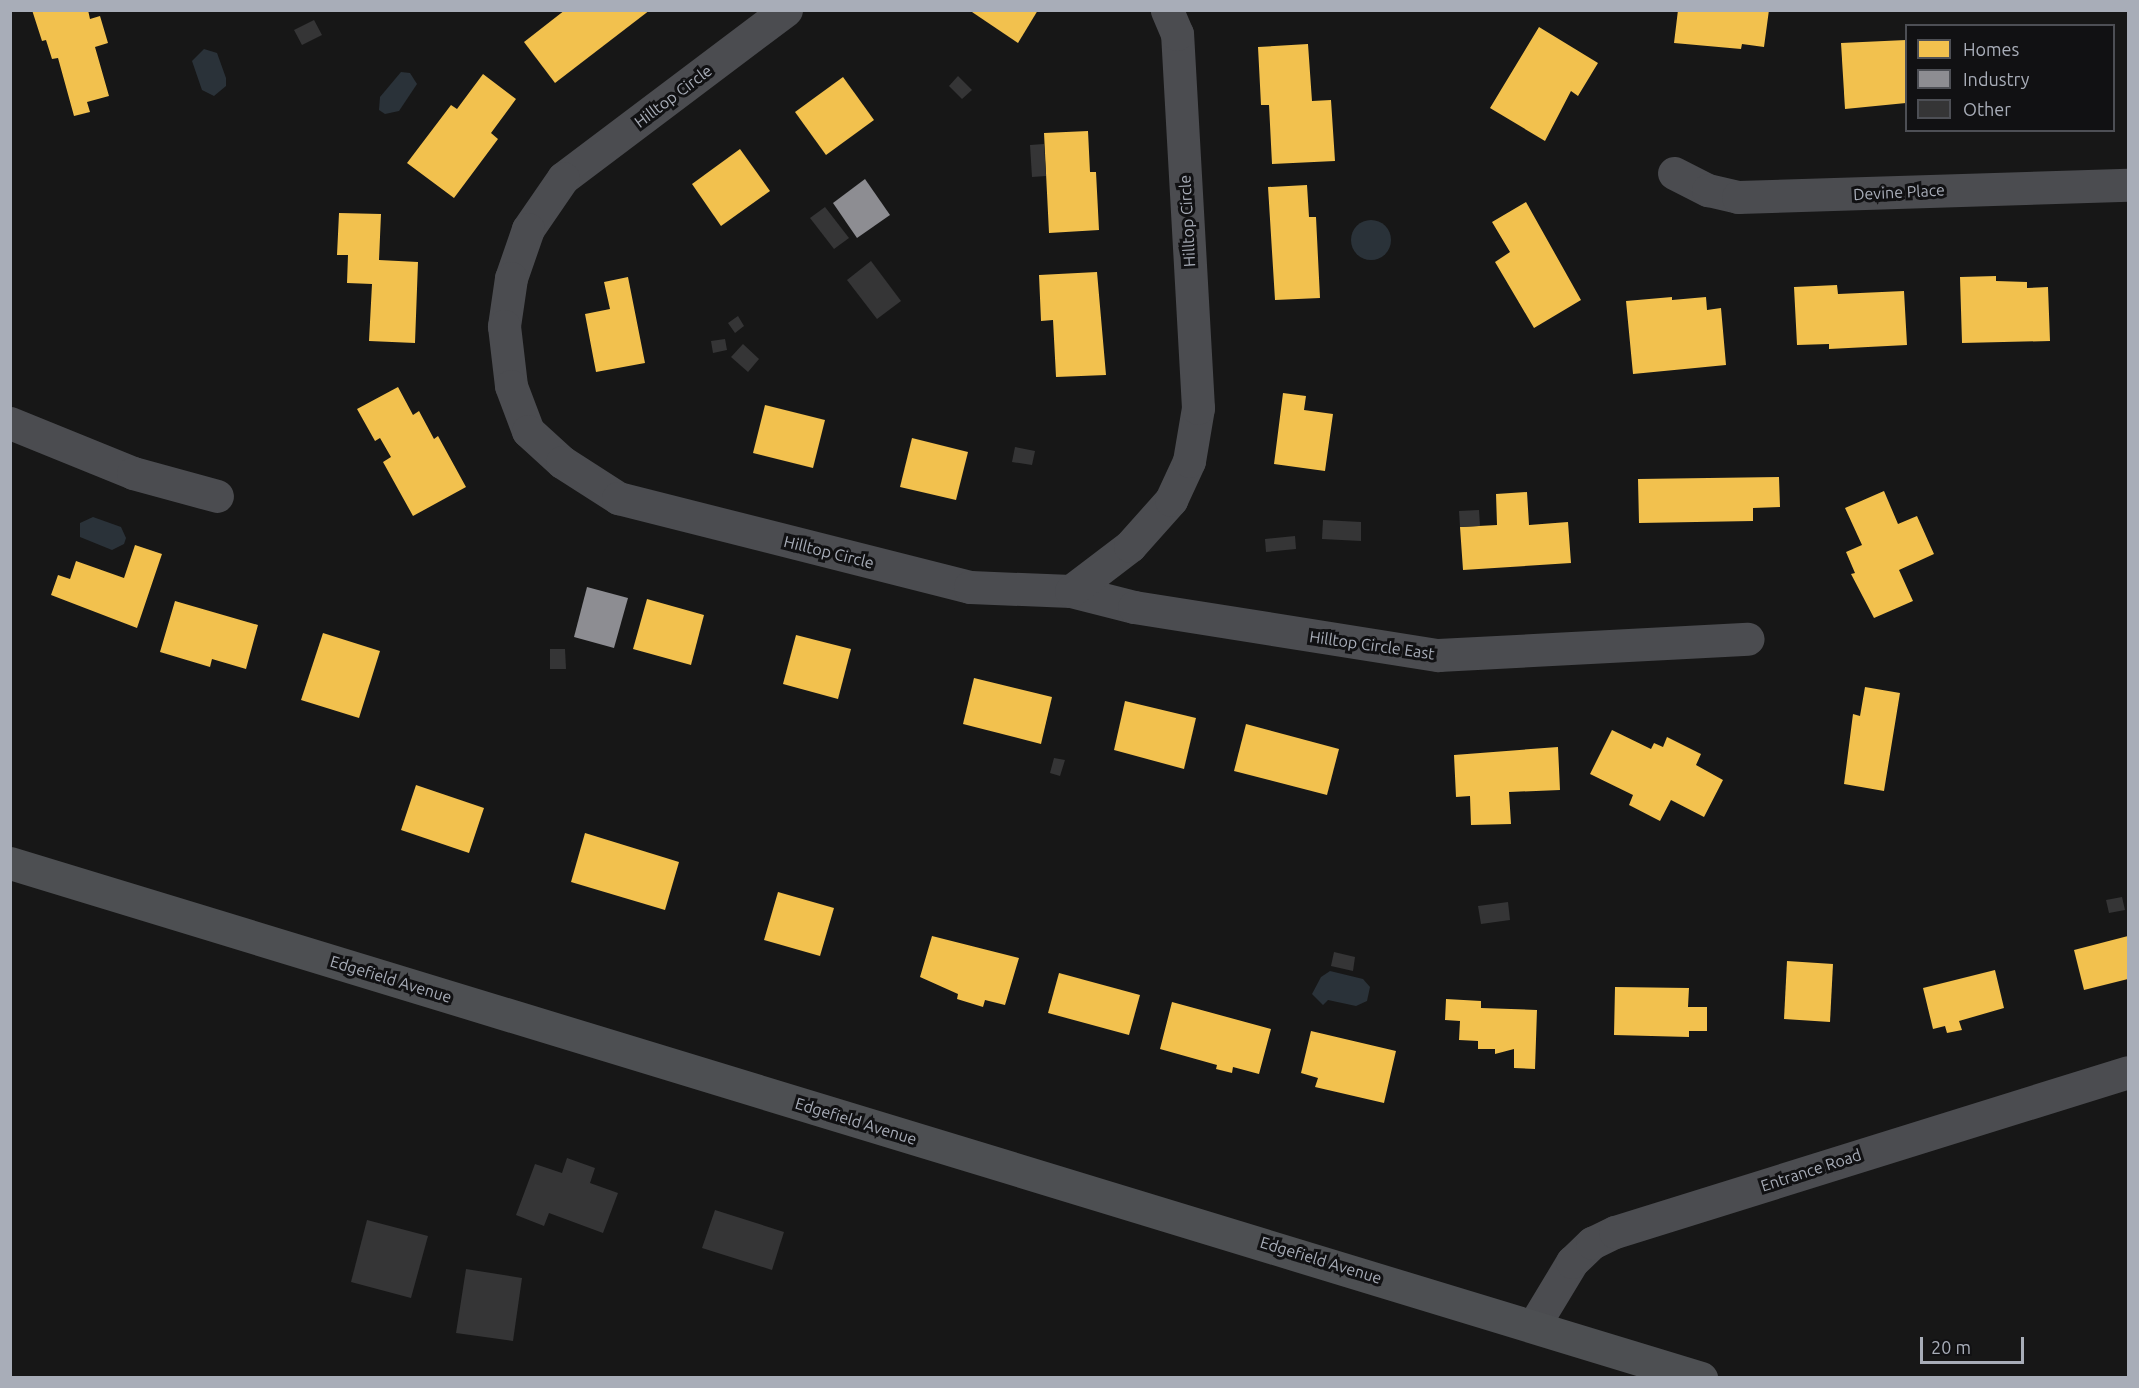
<!DOCTYPE html>
<style>
body{margin:0}
#map{position:relative;width:2139px;height:1388px;overflow:hidden;background:#171717;font-family:Ubuntu,sans-serif}
div>[style]{position:absolute}
.water>*{inset:0;background:#2a3239}
.round{border-radius:50%}
.homes>*{inset:0;background:#f2c14e}
.industry>*{inset:0;background:#8d8d92}
.building>*{inset:0;background:#353536}
.minor>*{height:33px;margin:-16.5px;padding:0 16.5px;transform-origin:16.5px;border-radius:16.5px;background:#4b4c50}
.major>*{height:33px;margin:-16.5px;padding:0 16.5px;transform-origin:16.5px;border-radius:16.5px;background:#4d4f52}
span{translate:-50% -50%;white-space:nowrap;text-align:center;line-height:1.15;-webkit-text-stroke:6px #111113;paint-order:stroke}
.street-label{font-size:16px;color:#a8adb8}
.frame{position:absolute;inset:0;border:12px solid #a8adb8;pointer-events:none}
.legend{position:absolute;left:1905px;top:24px;width:210px;height:108px;box-sizing:border-box;background:#111113;border:2px solid #4d4f55;margin:0;padding:8px 10px;list-style:none;font-size:18px;color:#a8adb8}
.legend li{display:flex;align-items:center;gap:12px;height:30px}
.legend b{width:30px;border:2px solid #4d4f55}
.scale{position:absolute;left:1920px;top:1337px;width:104px;height:27px;box-sizing:border-box;border:3px solid #a8adb8;border-top:0;padding-left:8px;font-size:18px;line-height:21px;white-space:nowrap;color:#a8adb8;-webkit-text-stroke:4px #111113;paint-order:stroke}
</style>
<div id="map">
<div class="water">
<div style="clip-path:polygon(204px 49px,217px 53px,226px 78px,226px 86px,214px 96px,202px 90px,192px 61px)"></div>
<div style="clip-path:polygon(401px 72px,410px 73px,417px 84px,399px 111px,385px 114px,379px 110px,380px 97px)"></div>
<div class="round" style="left:1351px;top:220px;width:40px;height:40px"></div>
<div style="clip-path:polygon(93px 517px,121px 527px,126px 538px,124px 544px,112px 550px,80px 537px,80px 523px)"></div>
<div style="clip-path:polygon(1330px 971px,1363px 979px,1370px 987px,1367px 1001px,1356px 1006px,1328px 1000px,1323px 1005px,1312px 994px,1321px 977px)"></div>
</div>
<div class="homes">
<div style="clip-path:polygon(32px 10px,88px 10px,90px 19px,100px 16px,108px 43px,95px 47px,109px 96px,87px 102px,90px 112px,74px 116px,58px 58px,52px 59px,46px 40px,42px 41px)"></div>
<div style="clip-path:polygon(565px 10px,650px 10px,555px 83px,524px 42px)"></div>
<div style="clip-path:polygon(969px 10px,1038px 10px,1018px 43px)"></div>
<div style="clip-path:polygon(1678px 10px,1769px 10px,1764px 47px,1742px 44px,1741px 49px,1674px 43px)"></div>
<div style="clip-path:polygon(1539px 27px,1598px 63px,1578px 96px,1571px 91px,1545px 141px,1490px 108px)"></div>
<div style="clip-path:polygon(1906px 40px,1906px 103px,1845px 109px,1841px 43px)"></div>
<div style="clip-path:polygon(1308px 44px,1312px 101px,1331px 100px,1335px 161px,1272px 164px,1269px 105px,1261px 105px,1258px 47px)"></div>
<div style="clip-path:polygon(483px 74px,516px 99px,491px 133px,498px 139px,454px 198px,407px 163px,451px 105px,457px 109px)"></div>
<div style="clip-path:polygon(843px 77px,874px 120px,826px 155px,795px 112px)"></div>
<div style="clip-path:polygon(1088px 131px,1090px 172px,1096px 172px,1099px 230px,1049px 233px,1044px 133px)"></div>
<div style="clip-path:polygon(740px 149px,770px 191px,721px 226px,692px 184px)"></div>
<div style="clip-path:polygon(1307px 185px,1309px 217px,1316px 217px,1320px 298px,1275px 300px,1268px 187px)"></div>
<div style="clip-path:polygon(1526px 202px,1581px 300px,1534px 328px,1495px 262px,1510px 252px,1492px 222px)"></div>
<div style="clip-path:polygon(339px 213px,381px 214px,379px 260px,418px 262px,415px 343px,369px 341px,372px 284px,347px 283px,348px 255px,337px 255px)"></div>
<div style="clip-path:polygon(1097px 272px,1106px 375px,1056px 377px,1053px 320px,1041px 321px,1039px 275px)"></div>
<div style="clip-path:polygon(1996px 276px,1996px 281px,2027px 282px,2027px 288px,2048px 287px,2050px 341px,1962px 343px,1960px 277px)"></div>
<div style="clip-path:polygon(628px 277px,645px 363px,596px 372px,585px 314px,610px 309px,604px 282px)"></div>
<div style="clip-path:polygon(1837px 285px,1838px 294px,1904px 291px,1907px 345px,1829px 349px,1829px 344px,1797px 345px,1794px 287px)"></div>
<div style="clip-path:polygon(1672px 297px,1672px 300px,1706px 297px,1707px 310px,1721px 308px,1726px 365px,1633px 374px,1626px 301px)"></div>
<div style="clip-path:polygon(398px 387px,413px 415px,419px 411px,434px 439px,438px 436px,466px 487px,413px 516px,383px 462px,391px 457px,380px 438px,375px 441px,357px 409px)"></div>
<div style="clip-path:polygon(1283px 393px,1306px 396px,1304px 410px,1333px 414px,1325px 471px,1274px 464px)"></div>
<div style="clip-path:polygon(765px 405px,825px 420px,813px 468px,753px 453px)"></div>
<div style="clip-path:polygon(912px 438px,968px 452px,956px 500px,900px 487px)"></div>
<div style="clip-path:polygon(1779px 477px,1780px 507px,1753px 508px,1753px 521px,1639px 523px,1638px 479px)"></div>
<div style="clip-path:polygon(1884px 491px,1898px 524px,1917px 516px,1934px 554px,1899px 570px,1913px 601px,1874px 618px,1851px 574px,1855px 573px,1846px 552px,1862px 545px,1845px 508px)"></div>
<div style="clip-path:polygon(1527px 492px,1529px 525px,1568px 522px,1571px 563px,1463px 570px,1460px 527px,1497px 525px,1496px 494px)"></div>
<div style="clip-path:polygon(135px 545px,162px 554px,137px 628px,51px 595px,58px 575px,70px 579px,76px 561px,124px 578px)"></div>
<div style="clip-path:polygon(647px 599px,704px 615px,691px 665px,633px 649px)"></div>
<div style="clip-path:polygon(175px 601px,258px 625px,246px 669px,212px 659px,210px 667px,160px 652px)"></div>
<div style="clip-path:polygon(323px 633px,380px 651px,359px 718px,301px 700px)"></div>
<div style="clip-path:polygon(796px 635px,851px 649px,838px 699px,783px 684px)"></div>
<div style="clip-path:polygon(974px 678px,1052px 697px,1041px 744px,963px 724px)"></div>
<div style="clip-path:polygon(1865px 687px,1900px 693px,1884px 791px,1844px 784px,1853px 714px,1860px 716px)"></div>
<div style="clip-path:polygon(1125px 701px,1196px 718px,1184px 769px,1114px 750px)"></div>
<div style="clip-path:polygon(1246px 724px,1339px 749px,1327px 795px,1234px 771px)"></div>
<div style="clip-path:polygon(1612px 730px,1651px 749px,1654px 743px,1663px 747px,1667px 737px,1701px 754px,1696px 765px,1723px 780px,1704px 817px,1671px 800px,1660px 821px,1629px 805px,1633px 795px,1590px 774px)"></div>
<div style="clip-path:polygon(1558px 747px,1560px 790px,1509px 792px,1511px 824px,1471px 825px,1470px 796px,1456px 797px,1454px 755px)"></div>
<div style="clip-path:polygon(416px 785px,484px 808px,469px 853px,401px 830px)"></div>
<div style="clip-path:polygon(585px 833px,679px 862px,665px 910px,571px 882px)"></div>
<div style="clip-path:polygon(778px 892px,834px 908px,820px 956px,764px 940px)"></div>
<div style="clip-path:polygon(932px 936px,1019px 958px,1005px 1005px,985px 1000px,983px 1007px,957px 999px,958px 994px,920px 977px)"></div>
<div style="clip-path:polygon(2128px 936px,2128px 979px,2084px 990px,2074px 950px)"></div>
<div style="clip-path:polygon(1787px 961px,1833px 964px,1830px 1022px,1784px 1019px)"></div>
<div style="clip-path:polygon(1995px 970px,2004px 1008px,1959px 1021px,1962px 1030px,1947px 1033px,1945px 1026px,1933px 1029px,1923px 988px)"></div>
<div style="clip-path:polygon(1059px 973px,1140px 995px,1129px 1035px,1048px 1013px)"></div>
<div style="clip-path:polygon(1615px 987px,1689px 988px,1688px 1007px,1707px 1007px,1707px 1031px,1689px 1031px,1689px 1037px,1614px 1035px)"></div>
<div style="clip-path:polygon(1446px 999px,1481px 1001px,1481px 1008px,1537px 1010px,1535px 1069px,1514px 1068px,1514px 1049px,1495px 1054px,1495px 1049px,1478px 1049px,1478px 1041px,1459px 1040px,1460px 1021px,1445px 1020px)"></div>
<div style="clip-path:polygon(1172px 1002px,1271px 1029px,1259px 1074px,1233px 1067px,1232px 1073px,1216px 1069px,1217px 1065px,1160px 1049px)"></div>
<div style="clip-path:polygon(1311px 1031px,1396px 1051px,1384px 1103px,1315px 1087px,1318px 1078px,1301px 1073px)"></div>
</div>
<div class="industry">
<div style="clip-path:polygon(865px 179px,890px 215px,857px 238px,833px 203px)"></div>
<div style="clip-path:polygon(587px 587px,628px 598px,614px 648px,574px 637px)"></div>
</div>
<div class="building">
<div style="clip-path:polygon(314px 20px,322px 35px,302px 45px,294px 30px)"></div>
<div style="clip-path:polygon(958px 76px,972px 90px,962px 99px,949px 86px)"></div>
<div style="clip-path:polygon(1044px 144px,1046px 176px,1032px 177px,1030px 145px)"></div>
<div style="clip-path:polygon(825px 207px,849px 238px,834px 249px,810px 218px)"></div>
<div style="clip-path:polygon(871px 261px,901px 301px,877px 319px,847px 280px)"></div>
<div style="clip-path:polygon(738px 316px,744px 326px,735px 333px,728px 323px)"></div>
<div style="clip-path:polygon(725px 339px,727px 350px,713px 353px,711px 341px)"></div>
<div style="clip-path:polygon(743px 344px,759px 359px,748px 372px,731px 357px)"></div>
<div style="clip-path:polygon(1015px 447px,1035px 451px,1032px 465px,1012px 462px)"></div>
<div style="clip-path:polygon(1479px 510px,1480px 526px,1460px 527px,1459px 511px)"></div>
<div style="clip-path:polygon(1323px 520px,1361px 522px,1361px 541px,1322px 539px)"></div>
<div style="clip-path:polygon(1295px 536px,1296px 549px,1266px 552px,1265px 539px)"></div>
<div style="clip-path:polygon(550px 649px,565px 649px,566px 669px,550px 669px)"></div>
<div style="clip-path:polygon(1054px 758px,1065px 760px,1060px 776px,1050px 773px)"></div>
<div style="clip-path:polygon(2122px 897px,2125px 910px,2109px 913px,2106px 900px)"></div>
<div style="clip-path:polygon(1508px 902px,1510px 920px,1481px 924px,1478px 906px)"></div>
<div style="clip-path:polygon(1334px 952px,1355px 957px,1353px 971px,1331px 966px)"></div>
<div style="clip-path:polygon(567px 1158px,595px 1168px,590px 1183px,618px 1193px,603px 1233px,549px 1213px,544px 1226px,516px 1215px,535px 1164px,562px 1173px)"></div>
<div style="clip-path:polygon(715px 1210px,784px 1232px,772px 1270px,702px 1248px)"></div>
<div style="clip-path:polygon(367px 1220px,428px 1236px,411px 1298px,351px 1282px)"></div>
<div style="clip-path:polygon(466px 1269px,522px 1278px,513px 1341px,456px 1333px)"></div>
</div>
<div class="minor">
<div style="left:786px;top:10px;width:279px;rotate:143deg"></div>
<div style="left:563px;top:178px;width:62px;rotate:124.5deg"></div>
<div style="left:528px;top:229px;width:52px;rotate:109.1deg"></div>
<div style="left:511px;top:278px;width:49px;rotate:98.3deg"></div>
<div style="left:504px;top:326px;width:60px;rotate:83.3deg"></div>
<div style="left:511px;top:386px;width:48px;rotate:69.3deg"></div>
<div style="left:528px;top:431px;width:46px;rotate:42.4deg"></div>
<div style="left:562px;top:462px;width:67px;rotate:32.7deg"></div>
<div style="left:618px;top:498px;width:363px;rotate:14.2deg"></div>
<div style="left:970px;top:587px;width:101px;rotate:2.3deg"></div>
<div style="left:1071px;top:591px;width:65px;rotate:14.3deg"></div>
<div style="left:1134px;top:607px;width:308px;rotate:9deg"></div>
<div style="left:1438px;top:655px;width:310px;rotate:-3deg"></div>
<div style="left:1674px;top:173px;width:38px;rotate:27deg"></div>
<div style="left:1708px;top:190px;width:31px;rotate:13deg"></div>
<div style="left:1738px;top:197px;width:390px;rotate:-1.8deg"></div>
<div style="left:10px;top:423px;width:133px;rotate:22.1deg"></div>
<div style="left:133px;top:473px;width:87px;rotate:15.3deg"></div>
<div style="left:1071px;top:591px;width:74px;rotate:-37.3deg"></div>
<div style="left:1130px;top:546px;width:62px;rotate:-48.3deg"></div>
<div style="left:1171px;top:500px;width:43px;rotate:-65.2deg"></div>
<div style="left:1189px;top:461px;width:54px;rotate:-80.4deg"></div>
<div style="left:1198px;top:408px;width:375px;rotate:-93.2deg"></div>
<div style="left:1177px;top:34px;width:26px;rotate:-113deg"></div>
<div style="left:1534px;top:1325px;width:74px;rotate:-58.9deg"></div>
<div style="left:1572px;top:1262px;width:28px;rotate:-44deg"></div>
<div style="left:1592px;top:1243px;width:25px;rotate:-26deg"></div>
<div style="left:1615px;top:1232px;width:537px;rotate:-17.32deg"></div>
</div>
<div class="major">
<div style="left:10px;top:863px;width:1768px;rotate:16.94deg"></div>
</div>
<div class="street-label">
<span style="left:673px;top:96px;rotate:-37deg">Hilltop Circle</span>
<span style="left:1899px;top:192px;rotate:-3deg">Devine Place</span>
<span style="left:1187px;top:221px;rotate:-93deg">Hilltop Circle</span>
<span style="left:829px;top:552px;rotate:14deg">Hilltop Circle</span>
<span style="left:1372px;top:645px;rotate:8deg">Hilltop Circle East</span>
<span style="left:391px;top:979px;rotate:17deg">Edgefield Avenue</span>
<span style="left:856px;top:1121px;rotate:17deg">Edgefield Avenue</span>
<span style="left:1811px;top:1170px;rotate:-18deg">Entrance Road</span>
<span style="left:1321px;top:1260px;rotate:17deg">Edgefield Avenue</span>
</div>
<div class="frame"></div>
<ul class="legend">
<li><b style="height:16px;background:#f2c14e"></b>Homes</li>
<li><b style="height:16px;background:#8d8d92"></b>Industry</li>
<li><b style="height:16px;background:#353536"></b>Other</li>
</ul>
<div class="scale">20 m</div>
</div>
